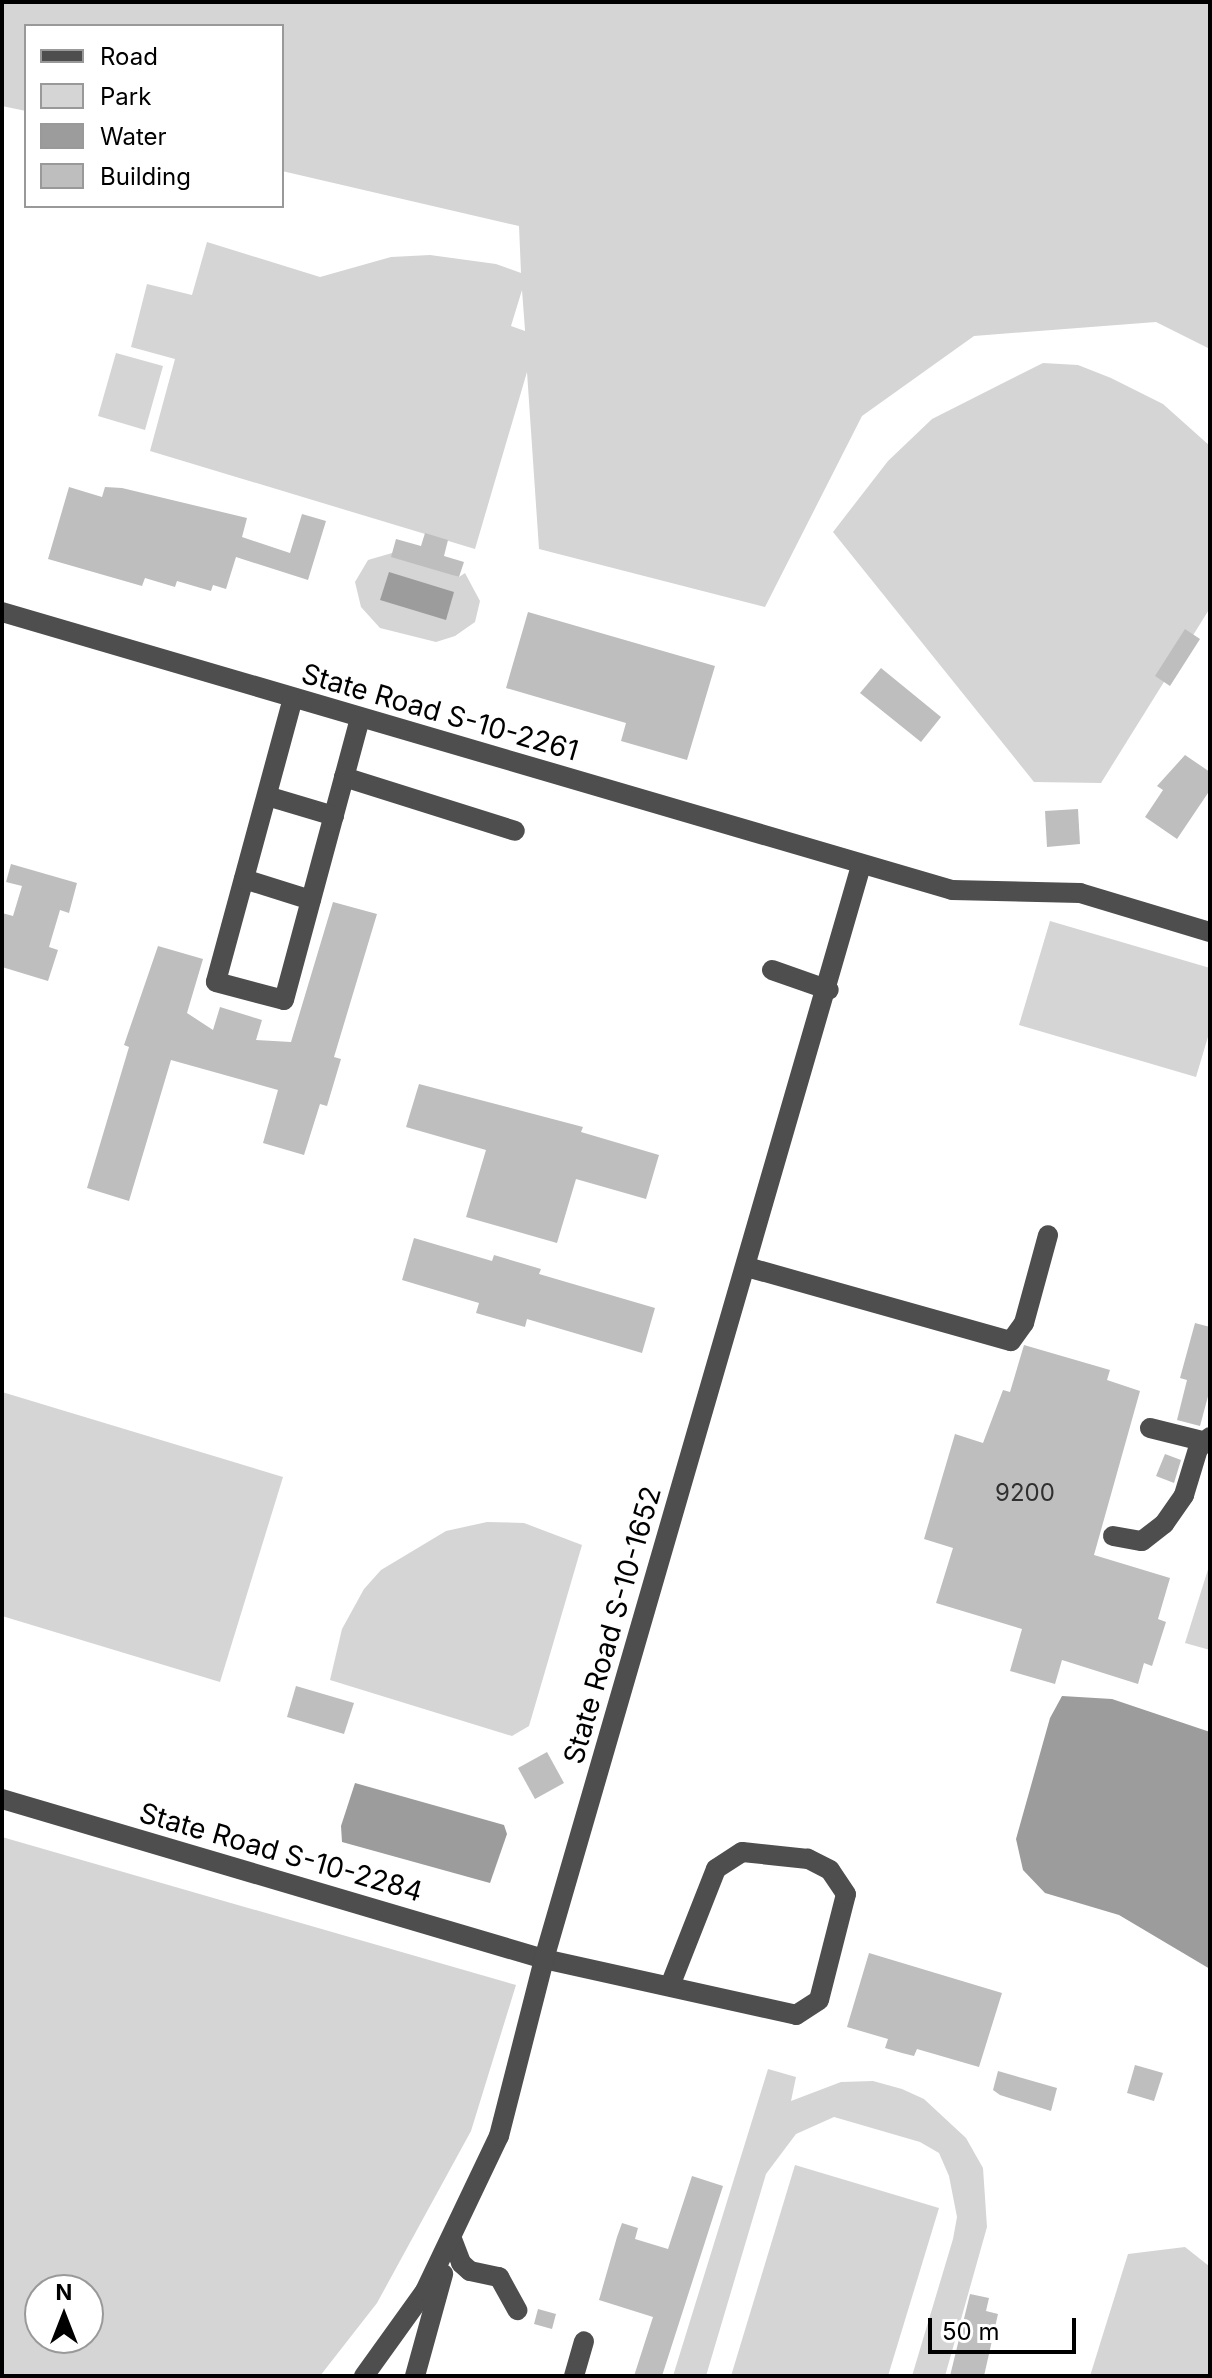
<!DOCTYPE html>
<style>
body{margin:0}
#map{position:relative;width:1212px;height:2378px;overflow:hidden;background:#fff;font-family:Inter,sans-serif}
div>[style]{position:absolute}
.green>*{inset:0;background:#d5d5d5}
.water>*{inset:0;background:#9c9c9c}
.building>*{inset:0;background:#bebebe}
.minor>*{height:20px;margin:-10px;padding:0 10px;transform-origin:10px;border-radius:10px;background:#4e4e4e}
span{translate:-50% -50%;white-space:nowrap;text-align:center;line-height:1.15;-webkit-text-stroke:8px #fff;paint-order:stroke}
.number-label{font-size:24px;color:#303030}
.number-label span{-webkit-text-stroke-width:0}
.street-label{font-size:28px;color:#000}
.frame{position:absolute;inset:0;border:4px solid #000;pointer-events:none}
.legend{position:absolute;left:24px;top:24px;width:260px;height:184px;box-sizing:border-box;background:#fff;border:2px solid #999;margin:0;padding:10px 14px;list-style:none;font-size:24px;color:#000}
.legend li{display:flex;align-items:center;gap:16px;height:40px}
.legend b{width:40px;border:2px solid #999}
.north{position:absolute;left:24px;top:2274px;width:80px;height:80px;box-sizing:border-box;background:#fff;border:2px solid #999;border-radius:50%;rotate:0deg;font-size:22px;font-weight:700;line-height:32px;text-align:center;color:#000}
.north::after{content:'';display:block;margin:auto;width:28px;height:36px;background:#000;clip-path:polygon(50% 0,100% 100%,50% 72%,0 100%)}
.scale{position:absolute;left:928px;top:2318px;width:148px;height:36px;box-sizing:border-box;border:4px solid #000;border-top:0;padding-left:10px;font-size:24px;line-height:28px;white-space:nowrap;color:#000;-webkit-text-stroke:6px #fff;paint-order:stroke}
</style>
<div id="map">
<div class="green">
<div style="clip-path:polygon(evenodd,2px 2px,1210px 2px,1210px 349px,1156px 322px,974px 336px,862px 416px,765px 607px,539px 549px,527px 372px,475px 549px,150px 451px,175px 359px,131px 347px,147px 284px,192px 295px,207px 242px,320px 277px,391px 257px,430px 255px,496px 264px,521px 273px,519px 226px,282px 171px,282px 26px,26px 26px,26px 111px,2px 106px,2px 2px,522px 290px,525px 330px,525px 331px,511px 326px,522px 290px)"></div>
<div style="clip-path:polygon(116px 353px,163px 366px,145px 430px,98px 416px)"></div>
<div style="clip-path:polygon(1043px 363px,1078px 365px,1111px 378px,1163px 404px,1210px 446px,1210px 608px,1101px 783px,1034px 782px,833px 532px,888px 461px,932px 419px)"></div>
<div style="clip-path:polygon(392px 553px,459px 577px,465px 573px,480px 601px,475px 622px,455px 636px,436px 642px,380px 628px,361px 607px,355px 582px,368px 560px)"></div>
<div style="clip-path:polygon(1050px 921px,1210px 968px,1210px 1030px,1196px 1077px,1019px 1025px)"></div>
<div style="clip-path:polygon(2px 1392px,283px 1477px,220px 1682px,2px 1616px)"></div>
<div style="clip-path:polygon(487px 1522px,524px 1523px,582px 1545px,529px 1726px,512px 1736px,330px 1680px,342px 1629px,364px 1589px,381px 1570px,446px 1531px)"></div>
<div style="clip-path:polygon(1210px 1563px,1210px 1650px,1185px 1643px)"></div>
<div style="clip-path:polygon(evenodd,2px 1837px,516px 1985px,471px 2131px,377px 2303px,320px 2376px,2px 2376px,2px 1837px,40px 2290px,88px 2290px,88px 2338px,40px 2338px,40px 2290px)"></div>
<div style="clip-path:polygon(768px 2069px,796px 2077px,791px 2101px,841px 2082px,873px 2081px,902px 2089px,924px 2099px,966px 2138px,983px 2168px,987px 2227px,945px 2376px,912px 2376px,953px 2239px,957px 2217px,949px 2176px,939px 2153px,920px 2142px,834px 2117px,796px 2134px,766px 2174px,706px 2376px,673px 2376px)"></div>
<div style="clip-path:polygon(795px 2165px,939px 2208px,888px 2376px,731px 2376px)"></div>
<div style="clip-path:polygon(1185px 2247px,1209px 2266px,1210px 2376px,1090px 2376px,1128px 2254px)"></div>
</div>
<div class="water">
<div style="clip-path:polygon(389px 572px,454px 592px,446px 620px,380px 600px)"></div>
<div style="clip-path:polygon(1062px 1696px,1112px 1699px,1210px 1732px,1210px 1969px,1119px 1915px,1045px 1893px,1023px 1870px,1016px 1839px,1050px 1718px)"></div>
<div style="clip-path:polygon(355px 1783px,504px 1825px,507px 1834px,490px 1883px,342px 1842px,341px 1826px)"></div>
</div>
<div class="building">
<div style="clip-path:polygon(69px 487px,102px 497px,105px 487px,122px 488px,247px 518px,242px 537px,290px 553px,302px 514px,326px 521px,308px 580px,236px 557px,226px 589px,213px 585px,211px 591px,177px 581px,175px 587px,145px 578px,142px 586px,48px 559px)"></div>
<div style="clip-path:polygon(425px 533px,448px 540px,444px 556px,464px 562px,459px 577px,391px 557px,396px 539px,421px 546px)"></div>
<div style="clip-path:polygon(528px 612px,715px 666px,687px 760px,621px 741px,626px 723px,506px 688px)"></div>
<div style="clip-path:polygon(1185px 629px,1200px 639px,1170px 686px,1155px 676px)"></div>
<div style="clip-path:polygon(881px 668px,941px 717px,921px 742px,860px 693px)"></div>
<div style="clip-path:polygon(1185px 755px,1210px 772px,1210px 790px,1177px 839px,1145px 817px,1163px 790px,1157px 786px)"></div>
<div style="clip-path:polygon(1078px 809px,1080px 844px,1047px 847px,1045px 811px)"></div>
<div style="clip-path:polygon(11px 864px,77px 883px,69px 913px,60px 910px,49px 947px,58px 950px,48px 981px,2px 967px,2px 913px,13px 916px,22px 886px,6px 882px)"></div>
<div style="clip-path:polygon(333px 902px,377px 914px,334px 1057px,341px 1059px,327px 1106px,320px 1104px,304px 1155px,263px 1143px,278px 1090px,171px 1060px,129px 1201px,87px 1188px,129px 1047px,124px 1045px,158px 946px,203px 959px,187px 1013px,213px 1030px,220px 1007px,262px 1020px,256px 1040px,291px 1042px)"></div>
<div style="clip-path:polygon(419px 1084px,583px 1127px,581px 1132px,659px 1155px,646px 1199px,576px 1179px,557px 1243px,466px 1217px,486px 1150px,406px 1127px)"></div>
<div style="clip-path:polygon(414px 1238px,492px 1261px,494px 1255px,541px 1269px,539px 1274px,655px 1308px,642px 1353px,527px 1319px,525px 1327px,476px 1313px,479px 1303px,402px 1280px)"></div>
<div style="clip-path:polygon(1195px 1323px,1210px 1327px,1210px 1389px,1200px 1426px,1177px 1420px,1187px 1380px,1180px 1378px)"></div>
<div style="clip-path:polygon(1024px 1345px,1110px 1370px,1107px 1380px,1140px 1391px,1094px 1555px,1170px 1578px,1158px 1619px,1166px 1622px,1152px 1666px,1144px 1663px,1138px 1684px,1062px 1660px,1055px 1684px,1010px 1671px,1022px 1629px,936px 1603px,953px 1548px,924px 1539px,955px 1434px,983px 1443px,1003px 1390px,1010px 1392px)"></div>
<div style="clip-path:polygon(1165px 1454px,1181px 1460px,1174px 1483px,1156px 1476px)"></div>
<div style="clip-path:polygon(296px 1686px,354px 1703px,344px 1734px,287px 1717px)"></div>
<div style="clip-path:polygon(547px 1752px,564px 1783px,535px 1799px,518px 1768px)"></div>
<div style="clip-path:polygon(869px 1953px,1002px 1993px,979px 2067px,917px 2049px,914px 2056px,902px 2053px,885px 2048px,888px 2039px,847px 2027px)"></div>
<div style="clip-path:polygon(1135px 2065px,1163px 2073px,1154px 2101px,1127px 2093px)"></div>
<div style="clip-path:polygon(998px 2071px,1057px 2088px,1051px 2111px,1000px 2095px,993px 2090px)"></div>
<div style="clip-path:polygon(692px 2176px,723px 2186px,662px 2376px,634px 2376px,653px 2317px,599px 2300px,617px 2237px,622px 2223px,638px 2228px,635px 2239px,668px 2249px)"></div>
<div style="clip-path:polygon(970px 2294px,989px 2298px,986px 2311px,998px 2314px,984px 2376px,950px 2376px)"></div>
<div style="clip-path:polygon(538px 2309px,556px 2314px,552px 2329px,534px 2324px)"></div>
</div>
<div class="minor">
<div style="left:2px;top:612px;width:990px;rotate:16.31deg"></div>
<div style="left:952px;top:890px;width:128px;rotate:1.3deg"></div>
<div style="left:1080px;top:893px;width:136px;rotate:16.7deg"></div>
<div style="left:293px;top:698px;width:294px;rotate:105.2deg"></div>
<div style="left:216px;top:982px;width:70px;rotate:14.8deg"></div>
<div style="left:284px;top:1000px;width:292px;rotate:-74.9deg"></div>
<div style="left:344px;top:777px;width:179px;rotate:17.5deg"></div>
<div style="left:267px;top:796px;width:70px;rotate:16.6deg"></div>
<div style="left:244px;top:879px;width:70px;rotate:17.4deg"></div>
<div style="left:772px;top:970px;width:60px;rotate:19.3deg"></div>
<div style="left:747px;top:1267px;width:274px;rotate:15.7deg"></div>
<div style="left:1011px;top:1341px;width:22px;rotate:-54deg"></div>
<div style="left:1024px;top:1323px;width:91px;rotate:-74.7deg"></div>
<div style="left:1150px;top:1428px;width:58px;rotate:14deg"></div>
<div style="left:1113px;top:1536px;width:29px;rotate:10deg"></div>
<div style="left:1142px;top:1541px;width:28px;rotate:-38deg"></div>
<div style="left:1164px;top:1524px;width:35px;rotate:-55deg"></div>
<div style="left:1184px;top:1495px;width:48px;rotate:-73.1deg"></div>
<div style="left:1198px;top:1449px;width:17px;rotate:-45deg"></div>
<div style="left:2px;top:1799px;width:565px;rotate:16.45deg"></div>
<div style="left:544px;top:1959px;width:258px;rotate:12.5deg"></div>
<div style="left:796px;top:2015px;width:27px;rotate:-33deg"></div>
<div style="left:819px;top:2000px;width:109px;rotate:-75.7deg"></div>
<div style="left:846px;top:1894px;width:29px;rotate:-124deg"></div>
<div style="left:830px;top:1870px;width:25px;rotate:-153deg"></div>
<div style="left:808px;top:1859px;width:66px;rotate:-173.9deg"></div>
<div style="left:742px;top:1852px;width:31px;rotate:147deg"></div>
<div style="left:716px;top:1869px;width:126px;rotate:111.5deg"></div>
<div style="left:452px;top:2239px;width:26px;rotate:69deg"></div>
<div style="left:461px;top:2263px;width:12px;rotate:42deg"></div>
<div style="left:470px;top:2271px;width:30px;rotate:12deg"></div>
<div style="left:499px;top:2277px;width:38px;rotate:61deg"></div>
<div style="left:364px;top:2376px;width:105px;rotate:-54.3deg"></div>
<div style="left:425px;top:2291px;width:172px;rotate:-64.5deg"></div>
<div style="left:499px;top:2136px;width:183px;rotate:-75.7deg"></div>
<div style="left:544px;top:1959px;width:1138px;rotate:-73.83deg"></div>
<div style="left:415px;top:2376px;width:106px;rotate:-74.6deg"></div>
<div style="left:574px;top:2376px;width:36px;rotate:-74deg"></div>
</div>
<div class="number-label">
<span style="left:1025px;top:1493px">9200</span>
</div>
<div class="street-label">
<span style="left:440px;top:712px;rotate:16deg">State Road S-10-2261</span>
<span style="left:612px;top:1625px;rotate:-74deg">State Road S-10-1652</span>
<span style="left:281px;top:1852px;rotate:16deg">State Road S-10-2284</span>
</div>
<div class="frame"></div>
<ul class="legend">
<li><b style="height:10px;background:#4e4e4e"></b>Road</li>
<li><b style="height:22px;background:#d5d5d5"></b>Park</li>
<li><b style="height:22px;background:#9c9c9c"></b>Water</li>
<li><b style="height:22px;background:#bebebe"></b>Building</li>
</ul>
<div class="north">N</div>
<div class="scale">50 m</div>
</div>
